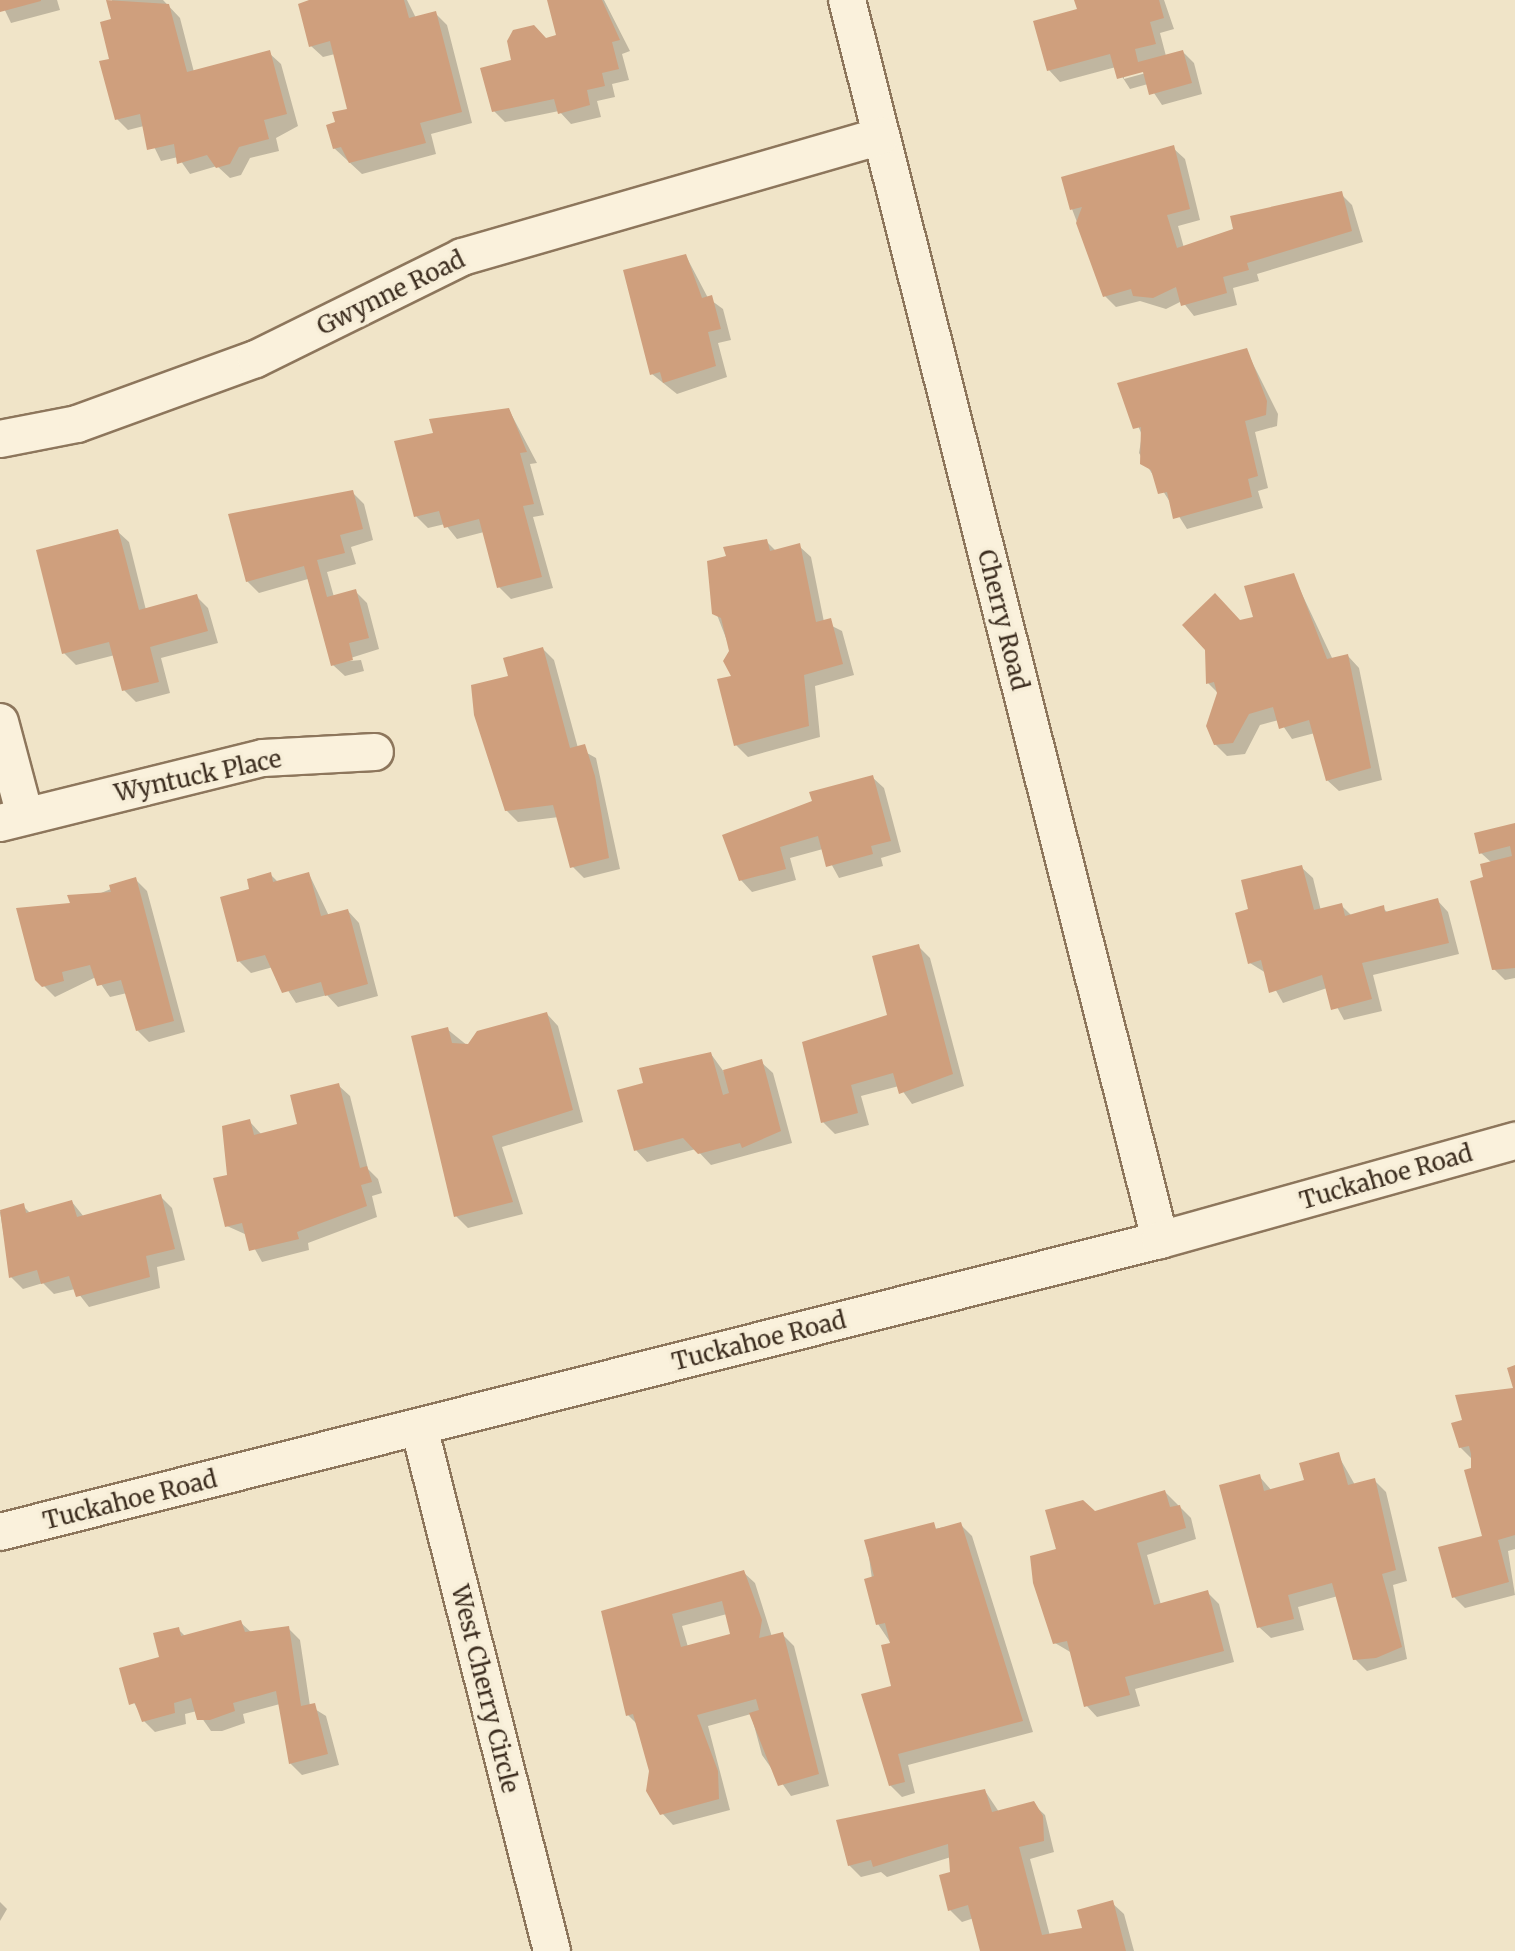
<!DOCTYPE html>
<style>
body{margin:0}
#map{position:relative;width:1515px;height:1951px;overflow:hidden;background:#f0e4c8;font-family:Merriweather,serif}
div>[style]{position:absolute}
.shadow>*{inset:0;background:#0003}
.building>*{inset:0;background:#cf9f7d}
.roads{filter:drop-shadow(2px 0 #8d765c) drop-shadow(-2px 0 #8d765c) drop-shadow(0 2px #8d765c) drop-shadow(0 -2px #8d765c)}
.minor>*{height:36px;margin:-18px;padding:0 18px;transform-origin:18px;border-radius:18px;background:#faf1dc}
span{translate:-50% -50%;white-space:nowrap;text-align:center;line-height:1.15;-webkit-text-stroke:7px #f7eed8;paint-order:stroke}
.street-label{font-size:24px;color:#3d2e20}
</style>
<div id="map">
<div class="shadow">
<div style="clip-path:polygon(0 0,57px 0,60px 10px,11px 23px)"></div>
<div style="clip-path:polygon(112px 0,163px 0,180px 18px,194px 72px,269px 53px,281px 64px,298px 126px,276px 138px,279px 151px,250px 158px,241px 175px,230px 178px,217px 166px,190px 174px,178px 157px,161px 161px,144px 126px,128px 130px,117px 119px)"></div>
<div style="clip-path:polygon(311px 0,407px 0,416px 18px,435px 13px,447px 25px,472px 123px,431px 134px,436px 154px,362px 174px,334px 148px,338px 124px,349px 110px,335px 54px,323px 57px,311px 46px)"></div>
<div style="clip-path:polygon(549px 0,604px 0,630px 51px,622px 54px,629px 80px,612px 84px,615px 97px,597px 101px,601px 117px,571px 124px,559px 111px,505px 122px,494px 111px,514px 61px,558px 37px)"></div>
<div style="clip-path:polygon(evenodd,1076px 0,1164px 0,1174px 29px,1160px 33px,1166px 56px,1183px 52px,1194px 63px,1202px 94px,1162px 105px,1148px 84px,1130px 89px,1116px 67px,1060px 82px,1049px 70px,1079px 10px,1076px 0,1152px 67px,1153px 71px,1124px 79px,1124px 75px,1152px 67px)"></div>
<div style="clip-path:polygon(1173px 148px,1185px 159px,1200px 220px,1178px 226px,1184px 248px,1341px 194px,1352px 205px,1363px 242px,1257px 274px,1259px 281px,1233px 288px,1237px 305px,1194px 316px,1182px 301px,1166px 309px,1140px 301px,1116px 307px,1105px 296px,1072px 209px)"></div>
<div style="clip-path:polygon(686px 256px,708px 298px,723px 309px,731px 340px,718px 343px,727px 377px,677px 394px,652px 374px)"></div>
<div style="clip-path:polygon(1246px 350px,1278px 414px,1277px 426px,1255px 432px,1268px 488px,1258px 491px,1263px 508px,1187px 529px,1139px 453px,1142px 435px,1120px 384px)"></div>
<div style="clip-path:polygon(509px 410px,537px 463px,530px 464px,544px 515px,533px 517px,553px 588px,511px 599px,499px 587px,484px 532px,457px 539px,445px 524px,428px 528px,416px 516px,435px 435px)"></div>
<div style="clip-path:polygon(352px 492px,364px 504px,373px 540px,351px 547px,356px 564px,327px 572px,334px 597px,355px 591px,367px 603px,379px 649px,338px 662px,361px 660px,364px 671px,345px 676px,333px 665px,308px 579px,259px 593px,247px 581px)"></div>
<div style="clip-path:polygon(117px 531px,129px 542px,146px 610px,197px 597px,208px 608px,218px 643px,161px 658px,170px 693px,136px 702px,124px 690px,115px 655px,76px 665px,64px 653px)"></div>
<div style="clip-path:polygon(766px 541px,776px 551px,799px 546px,811px 557px,824px 622px,842px 631px,854px 675px,815px 686px,820px 737px,748px 757px,736px 745px,731px 651px,712px 602px)"></div>
<div style="clip-path:polygon(1293px 575px,1333px 660px,1348px 656px,1359px 668px,1382px 780px,1339px 791px,1327px 780px,1315px 733px,1292px 739px,1279px 720px,1260px 725px,1245px 754px,1227px 756px,1215px 744px,1219px 694px,1208px 683px,1207px 649px,1185px 625px,1214px 596px,1240px 622px,1255px 619px)"></div>
<div style="clip-path:polygon(543px 649px,554px 660px,578px 748px,596px 758px,620px 869px,584px 878px,572px 866px,559px 817px,518px 822px,506px 810px,510px 677px)"></div>
<div style="clip-path:polygon(872px 777px,884px 788px,901px 852px,881px 858px,883px 866px,839px 878px,823px 849px,790px 858px,796px 880px,752px 892px,741px 880px,725px 837px)"></div>
<div style="clip-path:polygon(1515px 825px,1515px 978px,1505px 980px,1494px 969px,1486px 879px,1492px 863px,1481px 853px)"></div>
<div style="clip-path:polygon(1301px 867px,1313px 878px,1321px 911px,1341px 905px,1352px 916px,1383px 908px,1388px 913px,1437px 900px,1448px 912px,1459px 954px,1373px 975px,1382px 1011px,1344px 1020px,1327px 988px,1283px 1003px,1266px 973px,1250px 963px,1250px 910px)"></div>
<div style="clip-path:polygon(270px 874px,279px 883px,309px 874px,329px 916px,348px 911px,359px 923px,378px 996px,338px 1007px,327px 995px,296px 1003px,273px 967px,251px 973px,239px 961px,252px 891px)"></div>
<div style="clip-path:polygon(135px 879px,147px 891px,185px 1032px,149px 1042px,137px 1030px,127px 993px,110px 997px,96px 977px,55px 997px,37px 979px,72px 905px)"></div>
<div style="clip-path:polygon(918px 946px,930px 958px,964px 1086px,912px 1104px,899px 1086px,861px 1096px,869px 1125px,835px 1134px,823px 1122px,890px 1016px)"></div>
<div style="clip-path:polygon(547px 1014px,558px 1026px,583px 1122px,502px 1147px,523px 1214px,468px 1228px,456px 1216px,447px 1029px,468px 1046px)"></div>
<div style="clip-path:polygon(711px 1054px,724px 1072px,761px 1062px,773px 1073px,792px 1143px,711px 1165px,696px 1149px,647px 1162px,636px 1150px,646px 1085px)"></div>
<div style="clip-path:polygon(338px 1085px,350px 1096px,368px 1169px,378px 1179px,382px 1193px,372px 1196px,377px 1217px,308px 1243px,309px 1250px,262px 1262px,247px 1235px,227px 1226px,229px 1176px,249px 1121px,262px 1135px,299px 1125px)"></div>
<div style="clip-path:polygon(161px 1197px,172px 1208px,185px 1260px,157px 1267px,160px 1288px,89px 1307px,75px 1289px,54px 1294px,43px 1283px,23px 1289px,11px 1277px,0 1212px,23px 1206px,31px 1214px,72px 1202px,84px 1217px)"></div>
<div style="clip-path:polygon(1515px 1390px,1515px 1549px,1508px 1551px,1515px 1595px,1465px 1608px,1454px 1597px,1484px 1537px,1473px 1460px,1460px 1447px,1464px 1421px)"></div>
<div style="clip-path:polygon(1338px 1455px,1355px 1485px,1374px 1480px,1386px 1492px,1407px 1581px,1393px 1585px,1407px 1659px,1367px 1671px,1355px 1659px,1338px 1596px,1298px 1607px,1304px 1630px,1271px 1638px,1259px 1627px,1259px 1476px,1272px 1491px,1307px 1482px)"></div>
<div style="clip-path:polygon(1165px 1492px,1191px 1518px,1196px 1539px,1147px 1555px,1161px 1605px,1207px 1592px,1219px 1604px,1234px 1662px,1135px 1689px,1140px 1706px,1097px 1717px,1086px 1705px,1072px 1653px,1055px 1643px,1058px 1550px,1094px 1513px)"></div>
<div style="clip-path:polygon(960px 1524px,972px 1536px,1033px 1732px,908px 1765px,915px 1793px,902px 1797px,890px 1785px,892px 1645px,878px 1624px,867px 1542px)"></div>
<div style="clip-path:polygon(evenodd,743px 1572px,755px 1583px,772px 1637px,782px 1634px,794px 1646px,829px 1786px,791px 1796px,762px 1755px,751px 1714px,708px 1726px,730px 1810px,673px 1825px,662px 1813px,638px 1725px,628px 1715px,603px 1613px,743px 1572px,727px 1614px,733px 1635px,688px 1647px,682px 1626px,727px 1614px)"></div>
<div style="clip-path:polygon(240px 1622px,252px 1633px,288px 1628px,300px 1640px,310px 1706px,326px 1716px,339px 1765px,302px 1775px,290px 1763px,280px 1704px,243px 1714px,245px 1723px,222px 1731px,211px 1731px,197px 1711px,185px 1714px,186px 1724px,155px 1732px,144px 1721px,126px 1688px,161px 1659px,178px 1629px,185px 1636px)"></div>
<div style="clip-path:polygon(985px 1791px,999px 1812px,1033px 1804px,1045px 1815px,1054px 1852px,1030px 1859px,1050px 1936px,1084px 1929px,1112px 1903px,1124px 1914px,1134px 1951px,982px 1951px,974px 1918px,962px 1922px,950px 1910px,951px 1857px,887px 1877px,881px 1872px,861px 1877px,849px 1865px)"></div>
<div style="clip-path:polygon(0 1902px,7px 1909px,0 1921px)"></div>
</div>
<div class="building">
<div style="clip-path:polygon(0 0,41px 0,41px 1px,0 12px)"></div>
<div style="clip-path:polygon(106px 0,169px 4px,187px 72px,270px 50px,287px 114px,264px 120px,269px 139px,239px 147px,230px 164px,216px 168px,207px 155px,177px 164px,174px 144px,147px 150px,140px 114px,115px 120px,99px 61px,109px 59px,100px 22px,111px 19px)"></div>
<div style="clip-path:polygon(309px 0,404px 0,409px 18px,436px 11px,462px 112px,420px 123px,426px 143px,349px 163px,341px 147px,333px 149px,326px 125px,335px 122px,332px 112px,347px 109px,330px 41px,309px 47px,298px 4px)"></div>
<div style="clip-path:polygon(547px 0,602px 0,620px 40px,612px 42px,619px 69px,602px 73px,605px 86px,587px 90px,590px 105px,558px 114px,554px 99px,492px 112px,480px 68px,511px 60px,507px 41px,513px 30px,534px 25px,546px 38px,556px 35px)"></div>
<div style="clip-path:polygon(1074px 0,1159px 0,1164px 18px,1150px 22px,1156px 44px,1135px 49px,1138px 62px,1183px 50px,1192px 83px,1149px 95px,1143px 72px,1117px 79px,1110px 54px,1047px 71px,1033px 21px,1077px 9px)"></div>
<div style="clip-path:polygon(1174px 145px,1190px 209px,1167px 215px,1177px 248px,1233px 229px,1230px 216px,1342px 191px,1352px 231px,1247px 263px,1249px 270px,1223px 277px,1227px 293px,1181px 306px,1176px 287px,1153px 298px,1133px 296px,1131px 289px,1103px 297px,1076px 223px,1082px 207px,1070px 210px,1061px 177px)"></div>
<div style="clip-path:polygon(686px 254px,702px 298px,712px 295px,721px 329px,708px 332px,716px 366px,663px 383px,660px 372px,650px 375px,623px 270px)"></div>
<div style="clip-path:polygon(1247px 348px,1267px 401px,1266px 415px,1245px 421px,1258px 476px,1248px 479px,1252px 497px,1173px 519px,1167px 492px,1158px 494px,1151px 470px,1140px 464px,1141px 427px,1133px 429px,1117px 383px)"></div>
<div style="clip-path:polygon(509px 408px,527px 452px,520px 453px,534px 504px,523px 506px,542px 577px,497px 588px,479px 519px,444px 528px,439px 511px,414px 517px,394px 441px,433px 433px,429px 419px)"></div>
<div style="clip-path:polygon(353px 490px,363px 529px,340px 535px,345px 553px,317px 560px,327px 597px,356px 589px,369px 638px,349px 643px,353px 660px,331px 666px,304px 566px,246px 582px,228px 514px)"></div>
<div style="clip-path:polygon(118px 529px,139px 610px,197px 594px,208px 631px,150px 647px,159px 682px,122px 691px,109px 642px,62px 654px,36px 550px)"></div>
<div style="clip-path:polygon(767px 539px,770px 551px,800px 543px,816px 622px,831px 618px,843px 664px,804px 675px,809px 726px,734px 746px,717px 679px,731px 676px,723px 661px,729px 651px,721px 618px,712px 614px,707px 561px,726px 556px,723px 547px)"></div>
<div style="clip-path:polygon(1294px 573px,1327px 659px,1348px 654px,1371px 768px,1326px 781px,1309px 720px,1279px 729px,1273px 707px,1249px 714px,1233px 743px,1214px 745px,1206px 726px,1217px 693px,1214px 682px,1206px 684px,1205px 650px,1182px 625px,1215px 593px,1240px 620px,1253px 617px,1244px 586px)"></div>
<div style="clip-path:polygon(543px 647px,570px 748px,585px 744px,595px 776px,609px 858px,570px 868px,553px 805px,505px 811px,474px 715px,471px 685px,508px 676px,503px 658px)"></div>
<div style="clip-path:polygon(873px 775px,891px 841px,871px 846px,873px 854px,826px 867px,818px 836px,780px 847px,786px 869px,739px 881px,722px 835px,812px 801px,809px 792px)"></div>
<div style="clip-path:polygon(1515px 823px,1515px 968px,1492px 970px,1470px 881px,1483px 877px,1480px 864px,1512px 856px,1510px 846px,1479px 854px,1474px 833px)"></div>
<div style="clip-path:polygon(1302px 865px,1314px 910px,1342px 903px,1345px 916px,1384px 905px,1385px 912px,1438px 898px,1449px 943px,1362px 963px,1372px 999px,1331px 1010px,1322px 975px,1269px 993px,1261px 960px,1248px 964px,1235px 913px,1248px 909px,1241px 880px)"></div>
<div style="clip-path:polygon(271px 872px,273px 882px,309px 872px,321px 916px,348px 909px,368px 984px,325px 996px,321px 982px,282px 993px,265px 955px,237px 962px,220px 897px,249px 889px,247px 879px)"></div>
<div style="clip-path:polygon(136px 877px,174px 1021px,136px 1031px,121px 980px,97px 986px,90px 965px,62px 972px,64px 981px,42px 987px,35px 980px,16px 908px,70px 903px,67px 895px,111px 892px,109px 885px)"></div>
<div style="clip-path:polygon(919px 944px,953px 1074px,899px 1094px,893px 1073px,851px 1085px,858px 1113px,821px 1123px,802px 1042px,887px 1015px,872px 956px)"></div>
<div style="clip-path:polygon(547px 1012px,573px 1110px,492px 1136px,513px 1202px,454px 1217px,411px 1036px,448px 1027px,452px 1043px,468px 1044px,477px 1031px)"></div>
<div style="clip-path:polygon(711px 1052px,723px 1095px,729px 1093px,723px 1070px,762px 1059px,781px 1131px,742px 1148px,740px 1143px,698px 1154px,683px 1138px,634px 1151px,617px 1090px,643px 1083px,639px 1068px)"></div>
<div style="clip-path:polygon(339px 1083px,360px 1168px,367px 1166px,372px 1182px,361px 1185px,367px 1206px,297px 1232px,299px 1239px,249px 1251px,242px 1223px,225px 1227px,213px 1178px,227px 1175px,222px 1126px,250px 1119px,254px 1135px,297px 1124px,290px 1095px)"></div>
<div style="clip-path:polygon(161px 1194px,175px 1249px,146px 1256px,150px 1277px,76px 1297px,69px 1276px,41px 1284px,37px 1270px,9px 1278px,0 1210px,24px 1203px,26px 1213px,72px 1200px,77px 1217px)"></div>
<div style="clip-path:polygon(1515px 1365px,1515px 1535px,1498px 1540px,1509px 1582px,1452px 1598px,1438px 1547px,1482px 1536px,1464px 1470px,1471px 1468px,1471px 1454px,1469px 1446px,1459px 1448px,1451px 1423px,1462px 1420px,1455px 1395px,1513px 1388px,1507px 1368px)"></div>
<div style="clip-path:polygon(1339px 1452px,1348px 1485px,1375px 1478px,1396px 1570px,1382px 1574px,1402px 1647px,1376px 1658px,1353px 1660px,1332px 1583px,1288px 1595px,1294px 1619px,1257px 1628px,1219px 1485px,1260px 1474px,1264px 1491px,1304px 1480px,1299px 1463px)"></div>
<div style="clip-path:polygon(1165px 1490px,1170px 1507px,1180px 1505px,1186px 1528px,1137px 1543px,1154px 1605px,1208px 1590px,1224px 1651px,1125px 1677px,1130px 1695px,1084px 1707px,1067px 1641px,1053px 1644px,1033px 1583px,1030px 1556px,1056px 1549px,1045px 1510px,1083px 1500px,1095px 1511px)"></div>
<div style="clip-path:polygon(934px 1522px,936px 1529px,961px 1522px,1023px 1721px,898px 1754px,905px 1782px,889px 1786px,861px 1694px,891px 1686px,881px 1645px,890px 1643px,885px 1623px,876px 1625px,864px 1579px,874px 1576px,864px 1540px)"></div>
<div style="clip-path:polygon(evenodd,744px 1570px,762px 1620px,759px 1638px,783px 1632px,819px 1774px,778px 1786px,749px 1713px,759px 1710px,756px 1699px,697px 1715px,718px 1771px,719px 1799px,660px 1815px,646px 1791px,649px 1771px,633px 1714px,626px 1716px,601px 1611px,744px 1570px,722px 1601px,730px 1634px,681px 1647px,672px 1614px,722px 1601px)"></div>
<div style="clip-path:polygon(241px 1620px,245px 1632px,289px 1626px,301px 1706px,315px 1703px,328px 1754px,289px 1764px,276px 1691px,233px 1703px,235px 1711px,210px 1720px,197px 1720px,191px 1698px,174px 1703px,175px 1713px,142px 1722px,135px 1703px,129px 1705px,119px 1668px,159px 1657px,153px 1633px,179px 1627px,181px 1636px)"></div>
<div style="clip-path:polygon(985px 1789px,992px 1812px,1034px 1801px,1043px 1816px,1044px 1841px,1019px 1847px,1042px 1935px,1082px 1928px,1077px 1910px,1113px 1900px,1126px 1951px,980px 1951px,968px 1905px,948px 1911px,939px 1875px,950px 1872px,948px 1844px,873px 1867px,871px 1860px,848px 1866px,836px 1820px)"></div>
</div>
<div class="roads">
<div class="minor">
<div style="left:847px;top:0;width:1279px;rotate:75.83deg"></div>
<div style="left:0;top:439px;width:78px;rotate:-11deg"></div>
<div style="left:77px;top:424px;width:190px;rotate:-20deg"></div>
<div style="left:256px;top:359px;width:230px;rotate:-26.3deg"></div>
<div style="left:462px;top:257px;width:436px;rotate:-16.1deg"></div>
<div style="left:0;top:722px;width:97px;rotate:75.1deg"></div>
<div style="left:0;top:823px;width:271px;rotate:-13.9deg"></div>
<div style="left:263px;top:758px;width:112px;rotate:-3.1deg"></div>
<div style="left:419px;top:1427px;width:541px;rotate:75.76deg"></div>
<div style="left:0;top:1532px;width:1196px;rotate:-14.13deg"></div>
<div style="left:1160px;top:1240px;width:369px;rotate:-15.6deg"></div>
</div>
</div>
<div class="street-label">
<span style="left:391px;top:293px;rotate:-26deg">Gwynne Road</span>
<span style="left:1003px;top:620px;rotate:76deg">Cherry Road</span>
<span style="left:198px;top:776px;rotate:-12deg">Wyntuck Place</span>
<span style="left:1386px;top:1177px;rotate:-16deg">Tuckahoe Road</span>
<span style="left:759px;top:1341px;rotate:-14deg">Tuckahoe Road</span>
<span style="left:130px;top:1500px;rotate:-14deg">Tuckahoe Road</span>
<span style="left:485px;top:1689px;rotate:76deg">West Cherry Circle</span>
</div>
</div>
